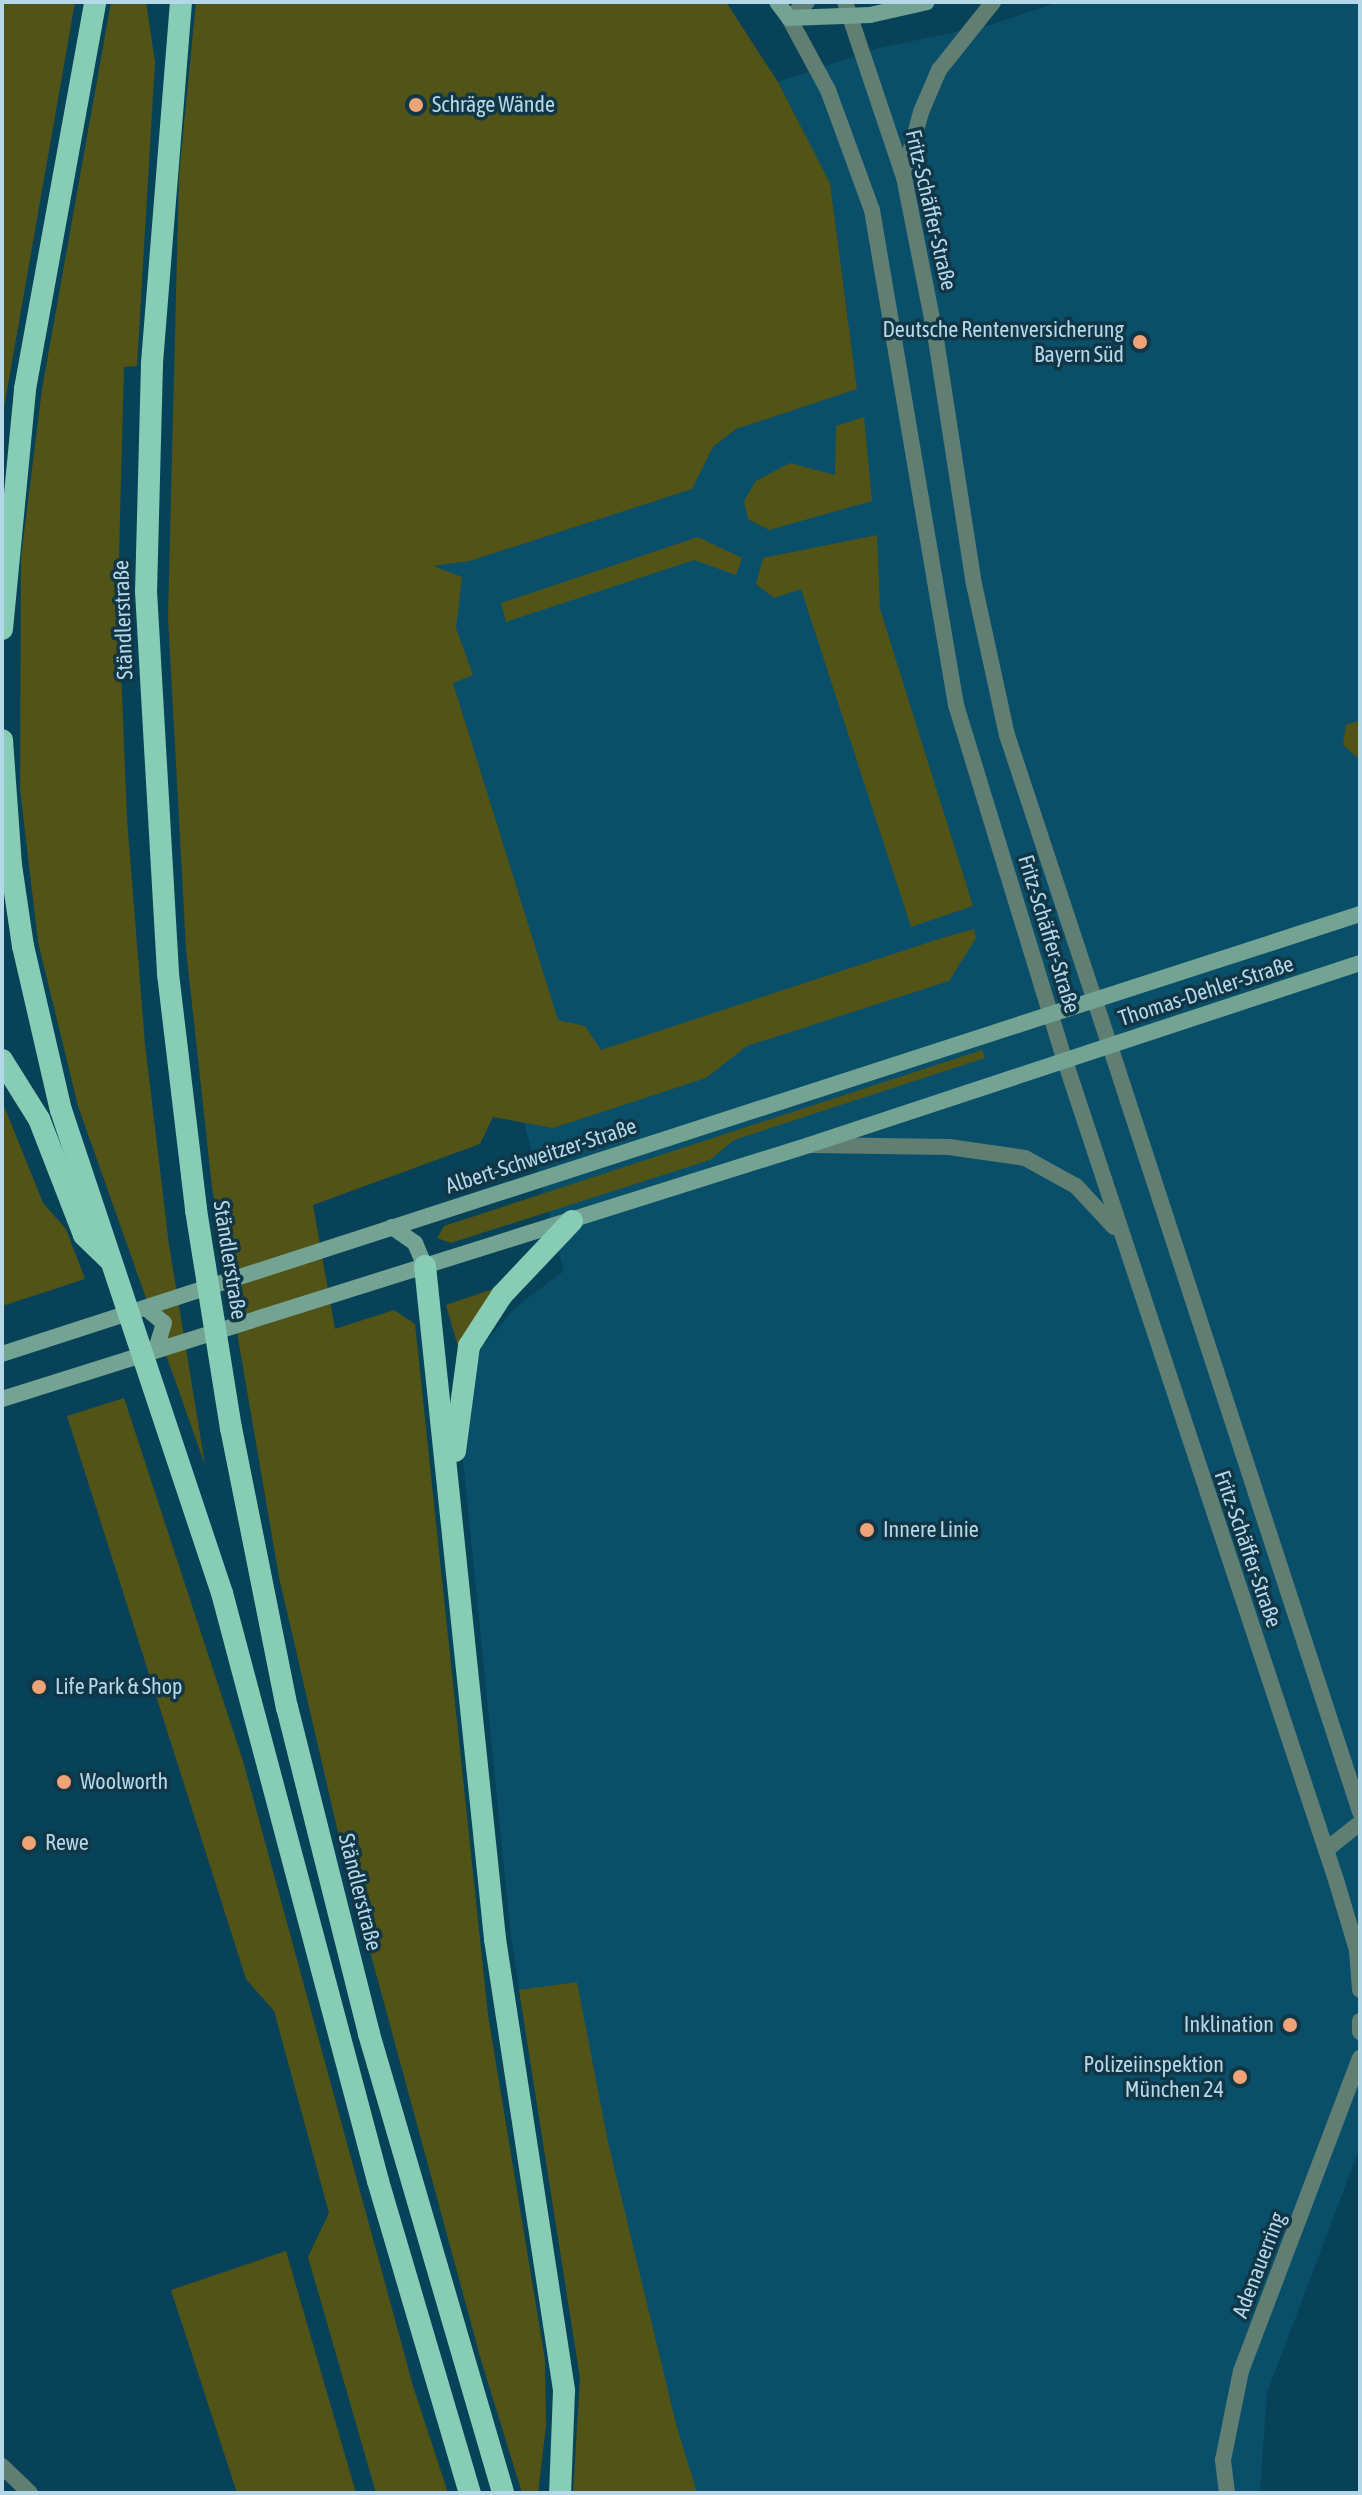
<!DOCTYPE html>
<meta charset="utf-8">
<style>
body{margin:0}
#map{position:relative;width:1362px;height:2495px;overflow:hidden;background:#074258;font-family:"Asap Condensed",sans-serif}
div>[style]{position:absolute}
.built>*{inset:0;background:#0a4f69}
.green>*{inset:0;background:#525317}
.minor>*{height:16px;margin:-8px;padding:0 8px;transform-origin:8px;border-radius:8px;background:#617e73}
.tertiary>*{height:16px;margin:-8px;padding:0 8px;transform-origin:8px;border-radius:8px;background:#617e73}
.secondary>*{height:16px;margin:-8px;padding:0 8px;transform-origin:8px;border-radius:8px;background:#73a392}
.trunk>*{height:22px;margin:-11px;padding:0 11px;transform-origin:11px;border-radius:11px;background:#87ccb4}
.dots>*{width:22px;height:22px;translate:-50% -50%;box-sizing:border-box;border:4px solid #113646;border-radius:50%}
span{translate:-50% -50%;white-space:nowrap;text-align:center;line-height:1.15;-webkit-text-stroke:7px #113646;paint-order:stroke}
.poi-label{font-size:22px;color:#b6d7e8}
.left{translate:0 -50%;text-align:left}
.right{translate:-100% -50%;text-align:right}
.street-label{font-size:22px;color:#b6d7e8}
.frame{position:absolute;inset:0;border:4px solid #b6d7e8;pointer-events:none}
</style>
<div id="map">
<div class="built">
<div style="clip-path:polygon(1059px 2px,1360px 2px,1360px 2147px,1267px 2393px,1260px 2493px,613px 2493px,580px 2378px,511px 1937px,463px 1460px,471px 1385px,482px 1346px,517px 1306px,564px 1271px,525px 1126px,431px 566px,470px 561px,691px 489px,713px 447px,736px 429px,857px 389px,830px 183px,778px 82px,879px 48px,990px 25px)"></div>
</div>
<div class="green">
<div style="clip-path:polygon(2px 2px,75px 2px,2px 419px)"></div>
<div style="clip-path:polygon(111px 2px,146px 2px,155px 62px,137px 366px,124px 367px,118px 593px,127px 819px,145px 1044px,169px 1245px,205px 1465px,78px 1106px,38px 942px,20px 789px,21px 557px,42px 389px)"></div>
<div style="clip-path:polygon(196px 2px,726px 2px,778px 82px,830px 183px,857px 389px,736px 429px,713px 447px,692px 489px,470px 561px,433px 566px,462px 577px,456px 628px,473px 675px,453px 683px,558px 1020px,585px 1026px,601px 1050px,945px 937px,974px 929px,976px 938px,949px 981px,747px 1046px,706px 1078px,553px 1128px,493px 1117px,480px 1144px,313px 1205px,335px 1329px,394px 1310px,415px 1324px,488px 2015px,545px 2360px,546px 2426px,538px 2493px,522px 2493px,481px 2360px,340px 1841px,279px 1577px,212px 1187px,186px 949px,168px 617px,179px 175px)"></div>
<div style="clip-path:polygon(864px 417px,872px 501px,769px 530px,748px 519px,744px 501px,756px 481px,790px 463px,835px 475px,836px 426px)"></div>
<div style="clip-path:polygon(877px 535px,880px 609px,973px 906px,911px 927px,801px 589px,774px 598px,756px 584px,763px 558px)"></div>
<div style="clip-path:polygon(698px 537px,742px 558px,736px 575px,694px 560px,506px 622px,501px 603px)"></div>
<div style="clip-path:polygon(1360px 708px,1360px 757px,1358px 758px,1343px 745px,1346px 725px,1358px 721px)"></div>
<div style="clip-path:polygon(982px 1050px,985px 1058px,734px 1140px,710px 1160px,451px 1243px,437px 1238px,444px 1226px)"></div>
<div style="clip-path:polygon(2px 1101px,43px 1203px,66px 1229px,85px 1279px,2px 1306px)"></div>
<div style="clip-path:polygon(493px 1289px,459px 1350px,446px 1305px)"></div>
<div style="clip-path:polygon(124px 1398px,243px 1761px,413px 2386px,448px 2493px,376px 2493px,308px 2257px,329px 2213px,274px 2011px,246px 1979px,67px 1416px)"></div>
<div style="clip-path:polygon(577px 1982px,608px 2142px,676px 2424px,697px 2493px,573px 2493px,580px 2378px,519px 1990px)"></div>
<div style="clip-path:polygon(286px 2251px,356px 2493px,237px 2493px,171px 2290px)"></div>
</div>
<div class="minor">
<div style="left:1110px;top:1046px;width:806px;rotate:71.92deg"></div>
<div style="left:1065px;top:1061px;width:863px;rotate:71.69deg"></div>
<div style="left:1336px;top:1880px;width:73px;rotate:73.3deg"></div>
<div style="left:1357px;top:1950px;width:40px;rotate:85.7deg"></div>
<div style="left:811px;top:1145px;width:138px;rotate:0.8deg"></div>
<div style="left:949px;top:1147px;width:77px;rotate:8.2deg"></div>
<div style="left:1025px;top:1158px;width:58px;rotate:28.8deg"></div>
<div style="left:1076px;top:1186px;width:56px;rotate:47.2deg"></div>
<div style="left:1326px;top:1850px;width:43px;rotate:-38.5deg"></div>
<div style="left:1360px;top:2021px;width:11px;rotate:90deg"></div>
<div style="left:2px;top:2466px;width:39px;rotate:44deg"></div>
<div style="left:1227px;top:2493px;width:33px;rotate:-97deg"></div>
<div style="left:1223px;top:2460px;width:91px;rotate:-78.6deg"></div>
<div style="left:1241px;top:2371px;width:335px;rotate:-69.2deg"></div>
</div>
<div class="tertiary">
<div style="left:807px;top:2px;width:24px;rotate:138deg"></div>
<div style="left:789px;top:18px;width:82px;rotate:61.6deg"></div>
<div style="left:828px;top:90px;width:128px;rotate:69.9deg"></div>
<div style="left:872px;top:210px;width:502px;rotate:80.37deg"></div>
<div style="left:956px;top:705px;width:372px;rotate:73deg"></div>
<div style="left:845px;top:2px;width:185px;rotate:71.4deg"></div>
<div style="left:904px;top:177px;width:159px;rotate:78.8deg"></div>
<div style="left:935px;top:333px;width:254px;rotate:81.2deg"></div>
<div style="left:974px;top:584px;width:155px;rotate:77.7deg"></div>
<div style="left:1007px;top:735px;width:328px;rotate:71.7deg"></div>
<div style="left:905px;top:171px;width:61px;rotate:-74.8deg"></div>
<div style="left:921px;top:112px;width:46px;rotate:-66.8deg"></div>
<div style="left:939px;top:70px;width:87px;rotate:-51.5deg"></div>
</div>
<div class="secondary">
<div style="left:777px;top:2px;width:20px;rotate:53deg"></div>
<div style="left:789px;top:18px;width:81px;rotate:-2.1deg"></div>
<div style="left:870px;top:15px;width:58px;rotate:-12.8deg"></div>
<div style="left:392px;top:1227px;width:28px;rotate:35deg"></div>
<div style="left:415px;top:1243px;width:25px;rotate:67deg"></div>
<div style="left:146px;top:1308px;width:23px;rotate:40deg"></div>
<div style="left:164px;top:1323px;width:28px;rotate:107deg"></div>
<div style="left:2px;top:1354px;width:1428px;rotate:-17.95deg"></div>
<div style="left:2px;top:1399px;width:846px;rotate:-17.47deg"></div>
<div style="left:809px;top:1145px;width:580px;rotate:-18.28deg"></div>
</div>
<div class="trunk">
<div style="left:181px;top:2px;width:363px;rotate:94.6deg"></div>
<div style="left:152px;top:364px;width:227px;rotate:91.5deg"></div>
<div style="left:146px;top:591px;width:384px;rotate:86.7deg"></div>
<div style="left:168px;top:974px;width:238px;rotate:83.2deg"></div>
<div style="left:196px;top:1210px;width:221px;rotate:80.9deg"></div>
<div style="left:231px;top:1428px;width:285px;rotate:78.7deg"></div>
<div style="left:287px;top:1707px;width:337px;rotate:75.9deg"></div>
<div style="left:369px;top:2034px;width:478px;rotate:73.7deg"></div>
<div style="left:2px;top:629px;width:241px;rotate:-84.5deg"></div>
<div style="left:25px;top:389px;width:393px;rotate:-79.7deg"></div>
<div style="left:2px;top:740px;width:125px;rotate:85.9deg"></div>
<div style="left:11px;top:865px;width:82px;rotate:81.6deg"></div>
<div style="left:23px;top:946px;width:168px;rotate:77deg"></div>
<div style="left:61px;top:1110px;width:509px;rotate:71.57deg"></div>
<div style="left:222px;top:1593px;width:608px;rotate:75.14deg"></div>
<div style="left:378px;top:2181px;width:325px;rotate:73.6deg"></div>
<div style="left:2px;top:1060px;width:70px;rotate:57.9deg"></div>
<div style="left:39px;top:1119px;width:124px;rotate:68.8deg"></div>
<div style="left:84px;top:1235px;width:36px;rotate:44deg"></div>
<div style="left:425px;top:1266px;width:677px;rotate:84.06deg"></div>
<div style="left:495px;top:1939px;width:457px;rotate:81.3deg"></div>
<div style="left:564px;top:2391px;width:102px;rotate:92.2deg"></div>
<div style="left:455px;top:1451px;width:106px;rotate:-82.4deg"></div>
<div style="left:469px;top:1346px;width:61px;rotate:-57.1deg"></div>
<div style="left:502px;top:1295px;width:102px;rotate:-46.6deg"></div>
</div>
<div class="dots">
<div style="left:416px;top:105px;background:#efa377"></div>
<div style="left:1140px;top:342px;background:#efa377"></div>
<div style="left:867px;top:1530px;background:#efa377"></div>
<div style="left:39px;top:1687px;background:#efa377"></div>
<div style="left:64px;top:1782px;background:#efa377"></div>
<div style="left:29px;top:1843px;background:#efa377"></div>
<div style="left:1290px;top:2025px;background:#efa377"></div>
<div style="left:1240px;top:2077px;background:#efa377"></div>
</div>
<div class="poi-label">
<span class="left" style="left:432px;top:105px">Schräge Wände</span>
<span class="right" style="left:1124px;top:342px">Deutsche Rentenversicherung<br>Bayern Süd</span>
<span class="left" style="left:883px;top:1530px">Innere Linie</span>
<span class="left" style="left:55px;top:1687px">Life Park &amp; Shop</span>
<span class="left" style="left:80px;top:1782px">Woolworth</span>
<span class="left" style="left:45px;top:1843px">Rewe</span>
<span class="right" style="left:1274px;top:2025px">Inklination</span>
<span class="right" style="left:1224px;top:2077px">Polizeiinspektion<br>München 24</span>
</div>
<div class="street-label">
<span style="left:931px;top:210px;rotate:77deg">Fritz-Schäffer-Straße</span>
<span style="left:123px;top:620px;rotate:-92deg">Ständlerstraße</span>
<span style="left:1049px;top:934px;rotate:73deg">Fritz-Schäffer-Straße</span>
<span style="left:1206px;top:991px;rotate:-18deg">Thomas-Dehler-Straße</span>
<span style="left:541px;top:1156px;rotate:-18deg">Albert-Schweitzer-Straße</span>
<span style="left:230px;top:1260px;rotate:81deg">Ständlerstraße</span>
<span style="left:1248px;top:1549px;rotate:71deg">Fritz-Schäffer-Straße</span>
<span style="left:360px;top:1892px;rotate:76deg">Ständlerstraße</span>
<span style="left:1259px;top:2265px;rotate:-69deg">Adenauerring</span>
</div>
<div class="frame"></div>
</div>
